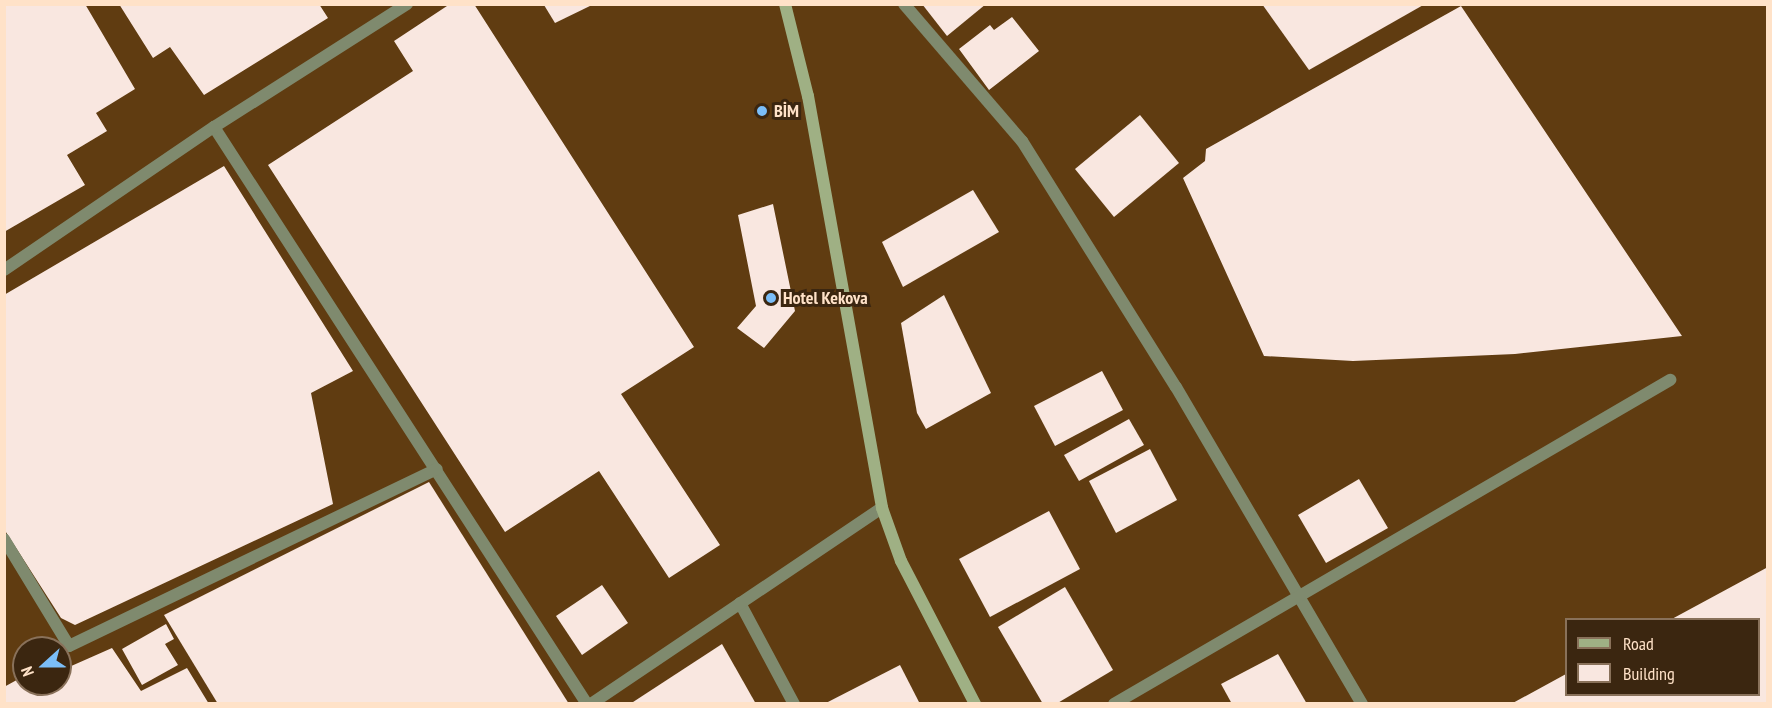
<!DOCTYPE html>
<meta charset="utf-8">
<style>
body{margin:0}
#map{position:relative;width:1772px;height:708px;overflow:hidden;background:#603c11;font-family:"PT Sans Narrow",sans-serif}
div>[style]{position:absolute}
.building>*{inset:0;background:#f9e7e0}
.street>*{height:12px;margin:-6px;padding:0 6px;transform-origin:6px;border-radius:6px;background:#7f8a6e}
.secondary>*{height:12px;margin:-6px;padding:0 6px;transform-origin:6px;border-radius:6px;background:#9fb084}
.dots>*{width:16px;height:16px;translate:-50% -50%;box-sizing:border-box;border:3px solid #3b2610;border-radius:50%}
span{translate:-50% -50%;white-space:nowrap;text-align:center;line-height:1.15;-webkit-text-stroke:6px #3b2610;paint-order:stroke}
.poi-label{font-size:18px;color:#ffe2c8;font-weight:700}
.left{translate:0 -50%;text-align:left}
.frame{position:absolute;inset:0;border:6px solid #ffe2c8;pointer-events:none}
.legend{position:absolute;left:1565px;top:618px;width:195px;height:78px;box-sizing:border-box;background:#3b2610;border:2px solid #89715a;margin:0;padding:8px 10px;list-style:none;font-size:18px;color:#ffe2c8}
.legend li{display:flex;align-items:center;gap:12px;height:30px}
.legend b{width:30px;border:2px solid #89715a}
.north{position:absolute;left:12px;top:636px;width:60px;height:60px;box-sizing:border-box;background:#3b2610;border:2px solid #89715a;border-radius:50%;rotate:249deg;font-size:16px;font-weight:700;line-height:24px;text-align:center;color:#ffe2c8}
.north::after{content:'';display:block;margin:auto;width:21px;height:27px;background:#7bbef8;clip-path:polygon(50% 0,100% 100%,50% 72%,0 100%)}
</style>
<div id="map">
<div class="building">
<div style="clip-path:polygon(4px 4px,85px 4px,135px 89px,96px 113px,107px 131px,67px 155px,85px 185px,4px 232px)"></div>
<div style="clip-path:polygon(119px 4px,319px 4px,328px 18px,204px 95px,170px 47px,153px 58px)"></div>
<div style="clip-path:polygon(450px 4px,474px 4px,694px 347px,621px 394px,720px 545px,669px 578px,599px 471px,505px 532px,268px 165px,413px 71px,394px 41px)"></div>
<div style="clip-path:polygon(922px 4px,986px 4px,947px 36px)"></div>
<div style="clip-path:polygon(1262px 4px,1425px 4px,1309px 70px)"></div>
<div style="clip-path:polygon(544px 5px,592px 5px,555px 23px)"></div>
<div style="clip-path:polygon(1461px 6px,1682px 336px,1515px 354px,1353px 361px,1264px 356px,1183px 178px,1205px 161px,1206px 149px)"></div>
<div style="clip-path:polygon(1012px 17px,1039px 51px,989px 90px,959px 49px,990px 25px,994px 30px)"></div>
<div style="clip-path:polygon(1140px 115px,1179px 163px,1114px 217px,1075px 169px)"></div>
<div style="clip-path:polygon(224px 166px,353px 371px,311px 393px,333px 504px,75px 625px,61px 618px,4px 529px,4px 295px)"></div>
<div style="clip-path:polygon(973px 190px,999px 232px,903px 287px,882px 242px)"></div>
<div style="clip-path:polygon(773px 204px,795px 311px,764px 348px,737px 328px,756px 306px,738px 215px)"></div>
<div style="clip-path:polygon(944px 295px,991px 393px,926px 429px,917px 413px,901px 323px)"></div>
<div style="clip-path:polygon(1102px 371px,1123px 410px,1055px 446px,1034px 406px)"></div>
<div style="clip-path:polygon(1129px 419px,1144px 445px,1079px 481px,1064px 455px)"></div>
<div style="clip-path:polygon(1150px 449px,1177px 500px,1116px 533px,1089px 481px)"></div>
<div style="clip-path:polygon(1359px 479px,1388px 528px,1326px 563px,1298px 515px)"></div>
<div style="clip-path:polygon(429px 482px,569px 704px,218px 704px,164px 615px)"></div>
<div style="clip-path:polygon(1049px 511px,1080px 569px,990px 617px,959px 559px)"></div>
<div style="clip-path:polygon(1768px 567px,1768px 704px,1511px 704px,1566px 674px,1566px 694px,1758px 694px,1758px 620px,1670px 620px)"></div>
<div style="clip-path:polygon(602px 585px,628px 623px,582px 655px,556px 616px)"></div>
<div style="clip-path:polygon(1065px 587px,1113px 670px,1056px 704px,1043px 704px,998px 627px)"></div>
<div style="clip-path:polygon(166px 624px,174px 639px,165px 644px,178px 665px,142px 685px,122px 649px)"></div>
<div style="clip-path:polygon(722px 644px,756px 704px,630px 704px)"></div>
<div style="clip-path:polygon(112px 648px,141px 691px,187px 668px,209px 704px,4px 704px,4px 687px,24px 676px,24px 684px,60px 684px,62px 657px,69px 667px)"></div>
<div style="clip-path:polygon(1278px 654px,1307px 704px,1232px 704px,1221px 684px)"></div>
<div style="clip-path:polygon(900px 665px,920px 704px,824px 704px)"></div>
</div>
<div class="street">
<div style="left:904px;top:4px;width:181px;rotate:49.3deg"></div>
<div style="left:1022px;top:141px;width:290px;rotate:58deg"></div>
<div style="left:1176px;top:387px;width:368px;rotate:59.6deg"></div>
<div style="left:214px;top:127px;width:687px;rotate:57.12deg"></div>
<div style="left:4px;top:270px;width:254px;rotate:-34.3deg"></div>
<div style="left:214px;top:127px;width:229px;rotate:-32.5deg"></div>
<div style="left:4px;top:539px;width:125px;rotate:58.7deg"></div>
<div style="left:69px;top:646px;width:408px;rotate:-25.7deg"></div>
<div style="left:740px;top:603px;width:115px;rotate:61.9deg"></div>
<div style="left:591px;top:704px;width:351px;rotate:-34deg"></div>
<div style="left:1114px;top:704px;width:644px;rotate:-30.23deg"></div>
</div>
<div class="secondary">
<div style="left:785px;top:4px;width:95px;rotate:76deg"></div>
<div style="left:808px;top:96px;width:419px;rotate:79.8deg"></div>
<div style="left:882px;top:508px;width:56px;rotate:70.3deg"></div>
<div style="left:901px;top:561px;width:161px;rotate:62.6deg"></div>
</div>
<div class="dots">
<div style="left:762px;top:111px;background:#7bbef8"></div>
<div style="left:771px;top:298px;background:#7bbef8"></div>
</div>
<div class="poi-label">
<span class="left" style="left:774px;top:111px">BİM</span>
<span class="left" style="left:783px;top:298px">Hotel Kekova</span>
</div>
<div class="frame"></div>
<ul class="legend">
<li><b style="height:8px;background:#9fb084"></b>Road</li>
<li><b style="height:16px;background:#f9e7e0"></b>Building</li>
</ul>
<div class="north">N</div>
</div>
